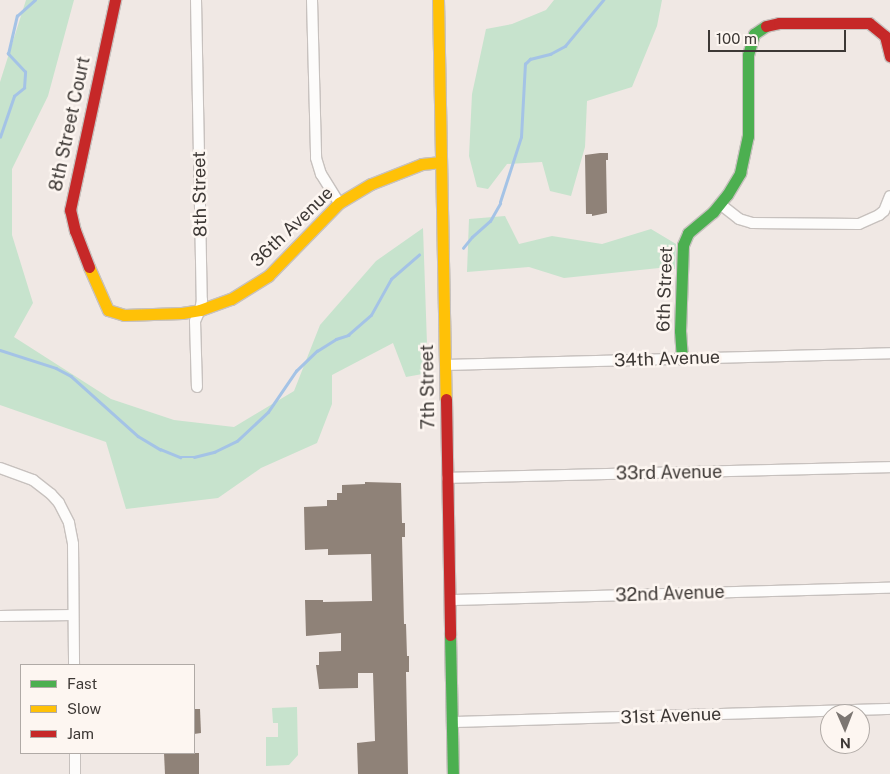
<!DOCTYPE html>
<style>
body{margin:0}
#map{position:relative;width:890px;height:774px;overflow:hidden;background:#f0e8e4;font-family:"Public Sans",sans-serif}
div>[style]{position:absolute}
.green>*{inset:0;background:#c7e3cd}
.stream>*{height:2.5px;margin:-1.25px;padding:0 1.25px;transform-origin:1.25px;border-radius:1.25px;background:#a4c3e6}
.building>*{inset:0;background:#8f8278}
.roads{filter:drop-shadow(1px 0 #c7c1be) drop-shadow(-1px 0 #c7c1be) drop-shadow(0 1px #c7c1be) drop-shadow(0 -1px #c7c1be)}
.street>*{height:10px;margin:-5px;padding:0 5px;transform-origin:5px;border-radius:5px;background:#fdfcfb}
.fast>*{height:11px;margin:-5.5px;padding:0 5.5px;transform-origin:5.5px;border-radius:5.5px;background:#4caf50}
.slow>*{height:11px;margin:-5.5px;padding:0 5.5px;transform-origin:5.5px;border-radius:5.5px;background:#ffc107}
.jam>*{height:11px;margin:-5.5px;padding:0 5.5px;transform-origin:5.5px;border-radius:5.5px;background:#c62828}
span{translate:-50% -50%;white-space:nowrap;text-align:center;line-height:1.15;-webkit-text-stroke:5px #fdf6f1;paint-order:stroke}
.street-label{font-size:18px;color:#3d3835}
.legend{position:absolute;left:20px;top:664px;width:175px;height:90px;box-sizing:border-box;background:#fdf6f1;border:1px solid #b0aaa6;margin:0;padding:6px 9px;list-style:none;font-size:15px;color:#3d3835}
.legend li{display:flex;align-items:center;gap:10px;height:25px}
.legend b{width:25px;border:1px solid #b0aaa6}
.north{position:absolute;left:820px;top:704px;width:50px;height:50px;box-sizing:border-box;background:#fdf6f1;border:1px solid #b0aaa6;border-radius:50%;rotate:179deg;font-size:14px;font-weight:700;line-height:20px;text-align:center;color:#3d3835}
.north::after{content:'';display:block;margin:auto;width:18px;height:22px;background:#7c7672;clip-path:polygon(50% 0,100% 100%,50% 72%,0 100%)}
.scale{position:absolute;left:708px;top:30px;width:138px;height:22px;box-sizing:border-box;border:2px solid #3d3835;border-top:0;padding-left:6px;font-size:15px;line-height:18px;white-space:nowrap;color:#3d3835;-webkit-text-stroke:4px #fdf6f1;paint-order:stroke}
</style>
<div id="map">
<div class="green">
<div style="clip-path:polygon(26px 0,74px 0,48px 96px,12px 169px,12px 235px,33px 303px,14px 337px,111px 399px,174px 420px,234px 427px,294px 391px,320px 325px,376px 261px,423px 228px,428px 373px,406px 377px,393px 343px,332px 375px,332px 404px,317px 443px,261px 468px,218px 498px,126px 509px,106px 442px,0 405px,0 82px)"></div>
<div style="clip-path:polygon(554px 0,662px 0,657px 26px,632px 87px,587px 101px,585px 147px,571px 196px,550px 191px,542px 162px,507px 164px,488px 189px,477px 187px,469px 156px,472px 94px,486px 29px,512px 24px,546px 10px)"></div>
<div style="clip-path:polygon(505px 216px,519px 244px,552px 236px,602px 244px,651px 229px,676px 244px,675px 269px,659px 268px,564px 278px,529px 267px,467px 272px,469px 219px)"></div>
<div style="clip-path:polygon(297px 707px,298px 755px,289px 765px,266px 766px,266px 737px,278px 737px,278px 723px,273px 723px,272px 708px)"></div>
</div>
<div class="stream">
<div style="left:0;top:137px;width:43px;rotate:-71.1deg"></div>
<div style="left:14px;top:96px;width:13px;rotate:-39deg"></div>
<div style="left:24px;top:88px;width:16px;rotate:-86deg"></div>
<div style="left:25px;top:72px;width:25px;rotate:-133deg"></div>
<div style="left:8px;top:54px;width:39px;rotate:-77deg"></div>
<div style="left:17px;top:16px;width:24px;rotate:-42deg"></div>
<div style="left:500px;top:202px;width:68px;rotate:-72.1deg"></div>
<div style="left:521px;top:137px;width:73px;rotate:-86.9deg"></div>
<div style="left:525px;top:64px;width:7px;rotate:-45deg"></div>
<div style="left:530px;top:59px;width:21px;rotate:-14deg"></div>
<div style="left:550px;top:54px;width:17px;rotate:-28deg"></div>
<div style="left:565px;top:46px;width:60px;rotate:-50.4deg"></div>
<div style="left:463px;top:248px;width:14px;rotate:-51deg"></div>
<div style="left:472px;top:237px;width:24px;rotate:-42deg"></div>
<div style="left:490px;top:221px;width:20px;rotate:-60deg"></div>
<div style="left:0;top:350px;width:59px;rotate:17.8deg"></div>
<div style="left:56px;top:368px;width:17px;rotate:28deg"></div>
<div style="left:71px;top:376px;width:90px;rotate:41.8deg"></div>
<div style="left:138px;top:436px;width:26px;rotate:31deg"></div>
<div style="left:160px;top:449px;width:22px;rotate:22deg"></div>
<div style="left:180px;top:457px;width:14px"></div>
<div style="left:194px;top:457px;width:21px;rotate:-14deg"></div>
<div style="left:214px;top:452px;width:25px;rotate:-26deg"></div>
<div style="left:237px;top:441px;width:42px;rotate:-43.1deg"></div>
<div style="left:268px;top:412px;width:50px;rotate:-55.7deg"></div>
<div style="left:296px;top:371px;width:29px;rotate:-44deg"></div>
<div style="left:317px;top:351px;width:22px;rotate:-32deg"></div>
<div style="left:336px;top:339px;width:13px;rotate:-18deg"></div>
<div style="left:348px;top:335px;width:30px;rotate:-41deg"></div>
<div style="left:371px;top:315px;width:41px;rotate:-60.9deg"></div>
<div style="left:391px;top:279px;width:37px;rotate:-41deg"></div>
</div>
<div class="building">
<div style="clip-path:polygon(600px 153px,608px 153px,608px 160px,606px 160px,607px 213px,592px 216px,592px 214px,586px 214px,585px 155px)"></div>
<div style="clip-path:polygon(365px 482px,401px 483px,402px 523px,405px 523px,405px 537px,402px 537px,404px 624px,406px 624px,407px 656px,409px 656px,409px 672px,406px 672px,408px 774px,358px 774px,357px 743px,375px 741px,373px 673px,358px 673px,358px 688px,319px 689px,316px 665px,319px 665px,319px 652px,341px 651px,341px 633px,306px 636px,305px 600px,323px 600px,323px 602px,372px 601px,371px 554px,328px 555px,328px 549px,305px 550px,304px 507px,327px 506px,327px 500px,337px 500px,337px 493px,342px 493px,342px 485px,365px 484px)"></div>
<div style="clip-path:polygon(194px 709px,200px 709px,201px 733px,194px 734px)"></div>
<div style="clip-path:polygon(164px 753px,199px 753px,199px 774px,165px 774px)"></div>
</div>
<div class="roads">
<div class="street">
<div style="left:196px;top:0;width:300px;rotate:88.9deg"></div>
<div style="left:202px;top:300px;width:10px;rotate:101deg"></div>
<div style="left:200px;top:310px;width:12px;rotate:114deg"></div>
<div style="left:195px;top:321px;width:66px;rotate:88.3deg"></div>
<div style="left:312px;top:0;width:158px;rotate:88.5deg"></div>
<div style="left:316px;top:158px;width:17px;rotate:73deg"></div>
<div style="left:321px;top:174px;width:34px;rotate:58deg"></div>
<div style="left:720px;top:204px;width:24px;rotate:38deg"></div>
<div style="left:739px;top:219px;width:14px;rotate:17deg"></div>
<div style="left:752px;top:223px;width:107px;rotate:0.5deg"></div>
<div style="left:859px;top:224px;width:22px;rotate:-24deg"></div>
<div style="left:879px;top:215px;width:6px;rotate:-39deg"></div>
<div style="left:884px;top:211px;width:16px;rotate:-68deg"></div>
<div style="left:445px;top:365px;width:445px;rotate:-1.5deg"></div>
<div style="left:0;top:468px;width:35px;rotate:20deg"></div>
<div style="left:33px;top:480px;width:23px;rotate:38deg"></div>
<div style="left:51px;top:494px;width:12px;rotate:48deg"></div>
<div style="left:59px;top:503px;width:22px;rotate:63deg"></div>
<div style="left:69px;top:523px;width:21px;rotate:79deg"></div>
<div style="left:73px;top:544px;width:121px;rotate:89.5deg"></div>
<div style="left:447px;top:478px;width:443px;rotate:-1.4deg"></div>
<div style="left:450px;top:600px;width:440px;rotate:-1.6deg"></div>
<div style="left:0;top:616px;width:73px;rotate:-0.8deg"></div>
<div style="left:452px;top:722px;width:438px;rotate:-1.7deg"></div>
<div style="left:75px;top:753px;width:21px;rotate:90deg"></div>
</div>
<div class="fast">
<div style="left:682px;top:359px;width:28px;rotate:-94deg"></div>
<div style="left:680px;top:331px;width:86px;rotate:-88deg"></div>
<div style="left:683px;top:245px;width:13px;rotate:-67deg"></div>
<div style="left:688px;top:233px;width:33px;rotate:-40deg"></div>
<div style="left:713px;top:212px;width:22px;rotate:-51deg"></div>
<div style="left:727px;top:195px;width:26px;rotate:-59deg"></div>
<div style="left:740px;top:173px;width:38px;rotate:-78deg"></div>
<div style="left:748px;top:136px;width:81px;rotate:-90deg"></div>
<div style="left:748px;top:55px;width:22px;rotate:-74deg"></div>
<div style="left:754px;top:34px;width:14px;rotate:-34deg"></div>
<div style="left:450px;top:635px;width:139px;rotate:88.8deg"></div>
</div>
<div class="slow">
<div style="left:438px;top:0;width:399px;rotate:88.9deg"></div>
<div style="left:89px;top:267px;width:47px;rotate:66.2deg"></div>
<div style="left:108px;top:310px;width:17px;rotate:17deg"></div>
<div style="left:124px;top:315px;width:58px;rotate:-2deg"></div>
<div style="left:182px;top:313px;width:18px;rotate:-9deg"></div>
<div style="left:200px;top:310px;width:33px;rotate:-20deg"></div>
<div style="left:231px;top:299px;width:44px;rotate:-31.9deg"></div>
<div style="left:268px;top:276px;width:102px;rotate:-45.8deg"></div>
<div style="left:339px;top:203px;width:37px;rotate:-31deg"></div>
<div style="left:371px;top:184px;width:55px;rotate:-21.4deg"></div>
<div style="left:422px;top:164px;width:19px;rotate:-6deg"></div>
</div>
<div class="jam">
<div style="left:766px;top:26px;width:13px;rotate:-13deg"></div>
<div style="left:779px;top:23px;width:90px"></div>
<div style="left:869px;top:23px;width:21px;rotate:39deg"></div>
<div style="left:885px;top:36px;width:21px;rotate:76deg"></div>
<div style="left:89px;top:267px;width:39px;rotate:-111deg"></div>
<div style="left:75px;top:231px;width:22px;rotate:-103deg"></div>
<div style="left:70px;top:210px;width:215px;rotate:-77.9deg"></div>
<div style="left:446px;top:399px;width:236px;rotate:89deg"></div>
</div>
</div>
<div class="street-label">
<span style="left:70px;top:124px;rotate:-78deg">8th Street Court</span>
<span style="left:200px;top:194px;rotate:-91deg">8th Street</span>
<span style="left:292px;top:227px;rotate:-44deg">36th Avenue</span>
<span style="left:665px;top:289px;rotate:-88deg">6th Street</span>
<span style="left:667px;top:359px;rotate:-2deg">34th Avenue</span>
<span style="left:428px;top:387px;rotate:-91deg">7th Street</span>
<span style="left:669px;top:473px;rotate:-1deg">33rd Avenue</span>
<span style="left:670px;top:594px;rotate:-2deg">32nd Avenue</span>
<span style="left:671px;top:716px;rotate:-2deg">31st Avenue</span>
</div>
<ul class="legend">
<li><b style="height:6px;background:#4caf50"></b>Fast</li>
<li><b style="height:6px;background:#ffc107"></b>Slow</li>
<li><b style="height:6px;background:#c62828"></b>Jam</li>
</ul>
<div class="north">N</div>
<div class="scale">100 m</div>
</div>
